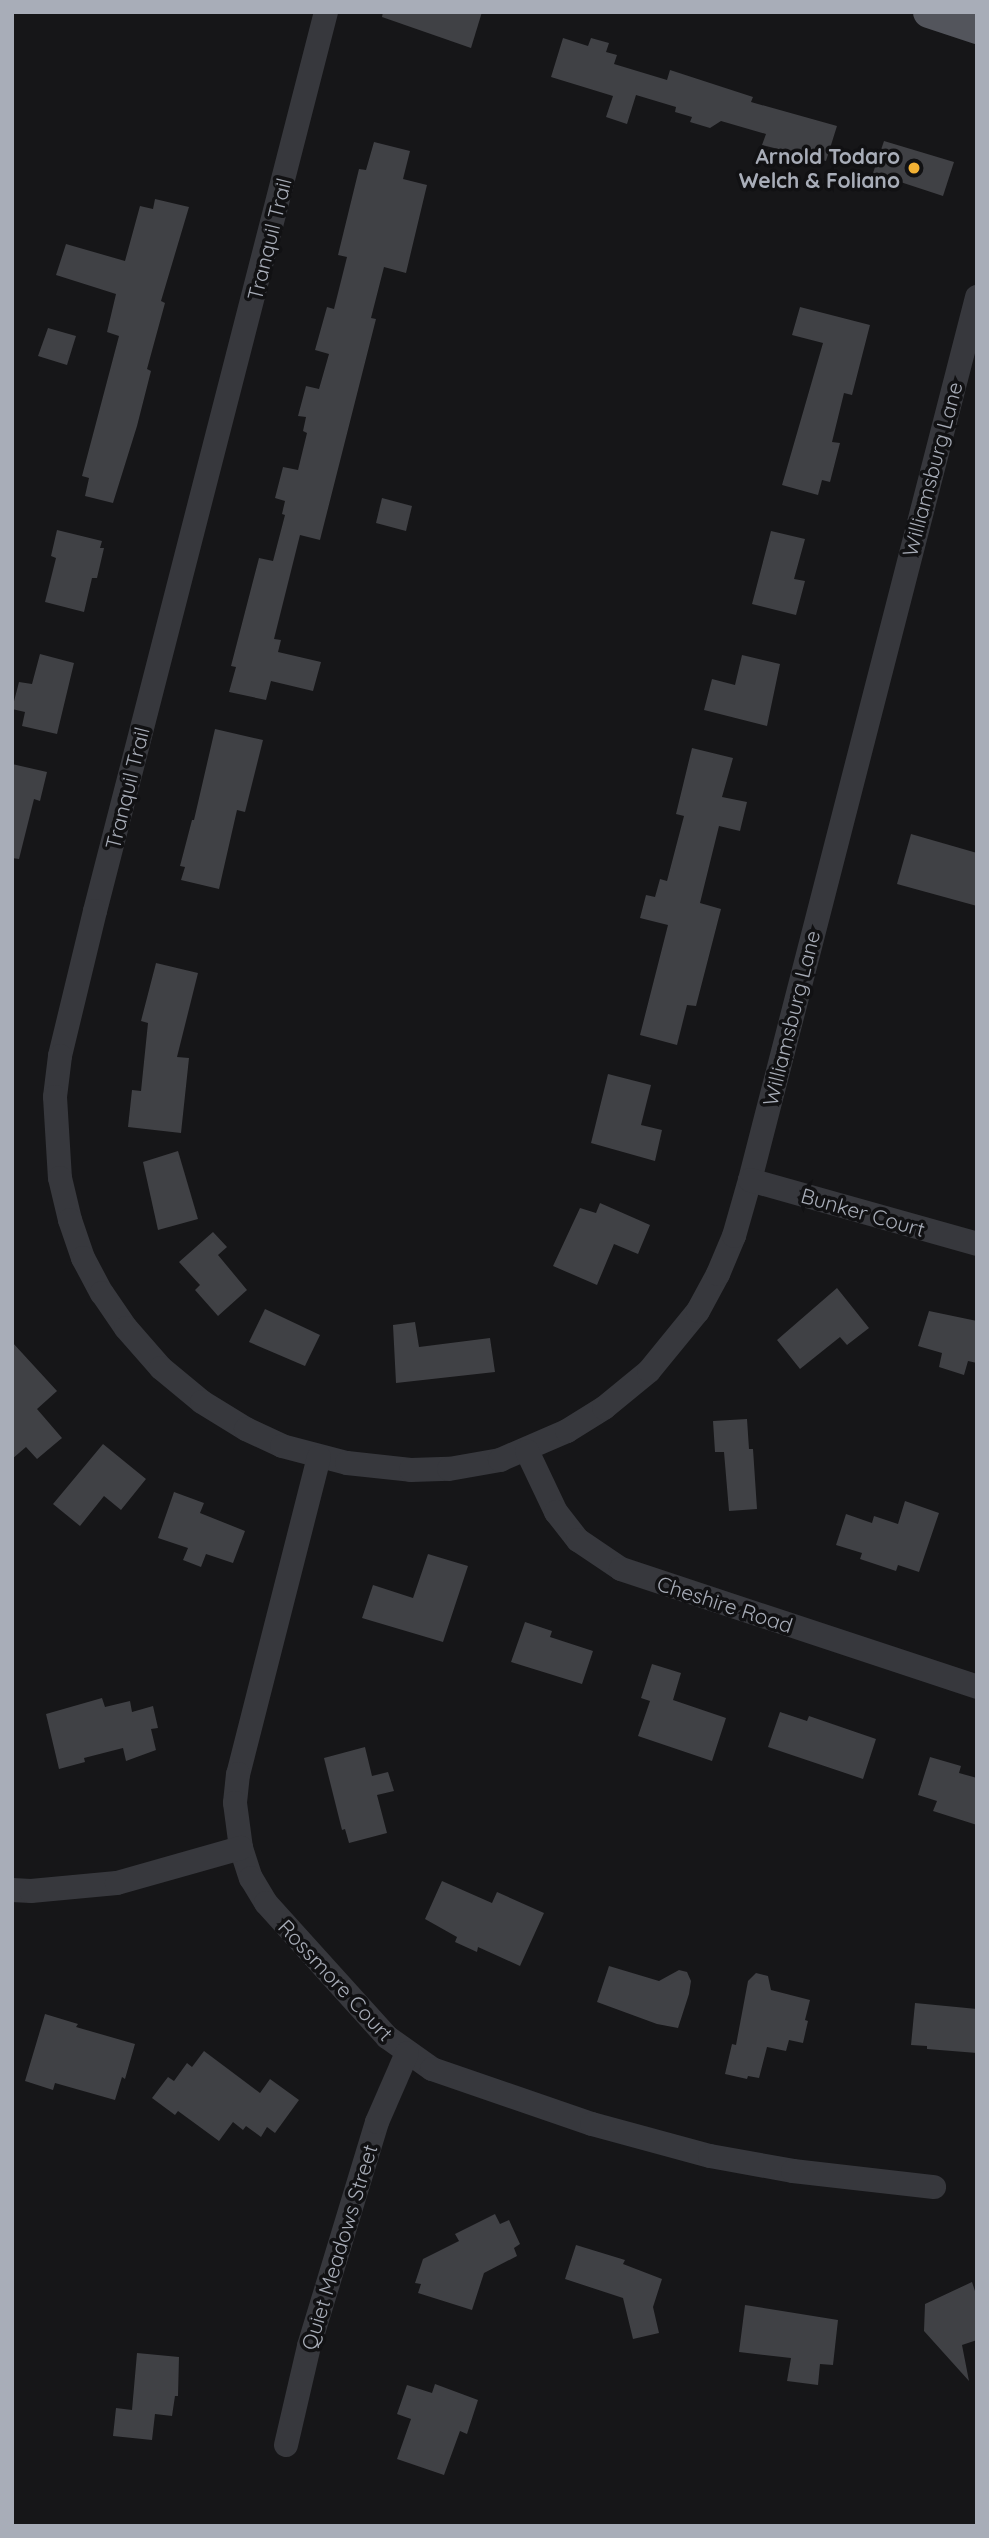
<!DOCTYPE html>
<style>
body{margin:0}
#map{position:relative;width:989px;height:2538px;overflow:hidden;background:#161618;font-family:Quicksand,sans-serif}
div>[style]{position:absolute}
.building>*{inset:0;background:#404145}
.minor>*{height:24px;margin:-12px;padding:0 12px;transform-origin:12px;border-radius:12px;background:#37383d}
.major>*{height:32px;margin:-16px;padding:0 16px;transform-origin:16px;border-radius:16px;background:#53555c}
.dots>*{width:19px;height:19px;translate:-50% -50%;box-sizing:border-box;border:4px solid #111113;border-radius:50%}
span{translate:-50% -50%;white-space:nowrap;text-align:center;line-height:1.15;-webkit-text-stroke:7px #111113;paint-order:stroke}
.poi-label{font-size:21px;color:#a8adb8;font-weight:700}
.right{translate:-100% -50%;text-align:right}
.street-label{font-size:21px;color:#a8adb8}
.frame{position:absolute;inset:0;border:14px solid #a8adb8;pointer-events:none}
</style>
<div id="map">
<div class="building">
<div style="clip-path:polygon(383px 12px,482px 12px,471px 48px,382px 17px)"></div>
<div style="clip-path:polygon(563px 38px,588px 46px,591px 38px,609px 43px,606px 52px,617px 55px,614px 64px,667px 80px,670px 70px,753px 97px,751px 102px,837px 126px,826px 161px,762px 145px,766px 134px,721px 121px,710px 128px,690px 122px,692px 117px,675px 112px,676px 107px,636px 95px,627px 124px,606px 117px,613px 96px,551px 77px)"></div>
<div style="clip-path:polygon(884px 141px,954px 162px,943px 196px,873px 173px)"></div>
<div style="clip-path:polygon(374px 142px,410px 151px,403px 179px,427px 185px,406px 273px,384px 267px,371px 318px,376px 319px,320px 540px,300px 535px,274px 639px,281px 640px,278px 652px,321px 662px,313px 691px,271px 681px,266px 700px,229px 692px,236px 667px,231px 666px,259px 558px,273px 561px,285px 515px,282px 514px,285px 501px,275px 498px,283px 467px,298px 470px,307px 433px,303px 431px,306px 417px,298px 416px,306px 386px,319px 389px,329px 354px,315px 350px,327px 307px,334px 309px,347px 257px,338px 255px,359px 169px,366px 170px)"></div>
<div style="clip-path:polygon(155px 199px,189px 207px,161px 301px,165px 303px,147px 369px,151px 371px,137px 426px,113px 503px,85px 496px,89px 478px,82px 476px,119px 336px,107px 332px,116px 294px,56px 275px,66px 244px,125px 261px,140px 206px,153px 209px)"></div>
<div style="clip-path:polygon(800px 307px,870px 325px,852px 395px,844px 393px,832px 442px,840px 443px,830px 482px,822px 480px,818px 495px,782px 485px,823px 343px,792px 335px)"></div>
<div style="clip-path:polygon(48px 328px,76px 336px,67px 365px,38px 356px)"></div>
<div style="clip-path:polygon(382px 498px,412px 506px,406px 531px,376px 523px)"></div>
<div style="clip-path:polygon(57px 530px,102px 541px,100px 548px,104px 548px,97px 578px,92px 578px,84px 612px,45px 602px,56px 558px,51px 556px)"></div>
<div style="clip-path:polygon(771px 531px,805px 539px,794px 579px,805px 581px,796px 615px,752px 604px)"></div>
<div style="clip-path:polygon(40px 654px,74px 663px,57px 734px,22px 726px,25px 712px,12px 709px,19px 682px,32px 684px)"></div>
<div style="clip-path:polygon(742px 655px,780px 664px,767px 726px,704px 710px,712px 679px,735px 685px)"></div>
<div style="clip-path:polygon(215px 729px,263px 740px,245px 812px,237px 810px,219px 889px,181px 880px,185px 867px,180px 866px,192px 820px,194px 820px)"></div>
<div style="clip-path:polygon(692px 748px,733px 758px,722px 797px,747px 802px,740px 831px,719px 826px,700px 903px,721px 909px,696px 1006px,687px 1005px,677px 1045px,640px 1035px,668px 925px,640px 918px,646px 895px,655px 897px,660px 879px,667px 881px,684px 816px,676px 814px)"></div>
<div style="clip-path:polygon(12px 764px,47px 772px,40px 801px,34px 799px,19px 859px,12px 858px)"></div>
<div style="clip-path:polygon(911px 834px,977px 853px,977px 906px,897px 884px)"></div>
<div style="clip-path:polygon(156px 963px,198px 973px,177px 1057px,189px 1058px,181px 1133px,128px 1127px,132px 1090px,141px 1091px,148px 1023px,141px 1021px)"></div>
<div style="clip-path:polygon(608px 1074px,651px 1085px,641px 1125px,662px 1130px,655px 1161px,591px 1143px)"></div>
<div style="clip-path:polygon(178px 1151px,198px 1219px,158px 1230px,143px 1162px)"></div>
<div style="clip-path:polygon(600px 1203px,650px 1225px,638px 1254px,614px 1244px,597px 1285px,553px 1266px,580px 1208px,596px 1213px)"></div>
<div style="clip-path:polygon(213px 1232px,227px 1247px,218px 1255px,247px 1290px,218px 1316px,195px 1290px,200px 1285px,179px 1262px)"></div>
<div style="clip-path:polygon(837px 1288px,869px 1328px,847px 1345px,840px 1337px,800px 1369px,777px 1340px)"></div>
<div style="clip-path:polygon(265px 1309px,320px 1335px,305px 1366px,249px 1342px)"></div>
<div style="clip-path:polygon(929px 1311px,977px 1321px,977px 1363px,968px 1361px,964px 1375px,939px 1367px,942px 1353px,918px 1346px)"></div>
<div style="clip-path:polygon(415px 1322px,419px 1347px,490px 1338px,495px 1372px,396px 1383px,393px 1325px)"></div>
<div style="clip-path:polygon(12px 1342px,57px 1391px,37px 1409px,62px 1438px,37px 1459px,26px 1447px,12px 1459px)"></div>
<div style="clip-path:polygon(747px 1419px,749px 1449px,753px 1449px,757px 1509px,729px 1511px,724px 1452px,715px 1452px,713px 1421px)"></div>
<div style="clip-path:polygon(103px 1444px,146px 1479px,121px 1510px,104px 1496px,80px 1526px,53px 1504px)"></div>
<div style="clip-path:polygon(174px 1492px,204px 1503px,200px 1513px,245px 1531px,233px 1563px,206px 1554px,201px 1567px,183px 1560px,188px 1548px,158px 1538px)"></div>
<div style="clip-path:polygon(905px 1501px,939px 1513px,919px 1572px,898px 1565px,896px 1571px,860px 1559px,862px 1553px,836px 1545px,846px 1514px,872px 1523px,874px 1516px,898px 1524px)"></div>
<div style="clip-path:polygon(428px 1554px,468px 1566px,443px 1642px,362px 1618px,373px 1585px,413px 1598px)"></div>
<div style="clip-path:polygon(525px 1622px,552px 1631px,550px 1637px,593px 1651px,582px 1684px,511px 1662px)"></div>
<div style="clip-path:polygon(652px 1664px,681px 1673px,673px 1700px,726px 1718px,712px 1761px,638px 1736px,650px 1701px,641px 1698px)"></div>
<div style="clip-path:polygon(102px 1698px,105px 1707px,130px 1701px,132px 1712px,153px 1706px,158px 1728px,151px 1729px,156px 1750px,126px 1761px,123px 1748px,84px 1758px,85px 1762px,59px 1769px,46px 1714px)"></div>
<div style="clip-path:polygon(780px 1712px,807px 1721px,809px 1716px,876px 1739px,863px 1779px,768px 1747px)"></div>
<div style="clip-path:polygon(365px 1747px,372px 1776px,388px 1772px,394px 1791px,377px 1795px,387px 1833px,349px 1843px,345px 1829px,342px 1830px,324px 1758px)"></div>
<div style="clip-path:polygon(930px 1757px,961px 1766px,959px 1773px,977px 1778px,977px 1825px,933px 1811px,937px 1801px,918px 1795px)"></div>
<div style="clip-path:polygon(442px 1881px,492px 1903px,497px 1892px,544px 1913px,520px 1966px,478px 1947px,477px 1952px,455px 1942px,457px 1937px,425px 1919px)"></div>
<div style="clip-path:polygon(609px 1966px,659px 1981px,679px 1970px,687px 1972px,691px 1981px,689px 1994px,678px 2028px,657px 2024px,597px 2002px)"></div>
<div style="clip-path:polygon(756px 1973px,768px 1976px,771px 1990px,810px 2000px,805px 2020px,808px 2021px,803px 2043px,789px 2040px,786px 2051px,767px 2047px,759px 2078px,748px 2076px,747px 2079px,725px 2074px,732px 2044px,736px 2045px,748px 1981px)"></div>
<div style="clip-path:polygon(915px 2003px,977px 2009px,977px 2053px,927px 2049px,927px 2046px,911px 2045px)"></div>
<div style="clip-path:polygon(45px 2014px,78px 2024px,76px 2027px,135px 2044px,125px 2079px,122px 2077px,115px 2100px,55px 2083px,53px 2090px,25px 2081px)"></div>
<div style="clip-path:polygon(204px 2051px,260px 2093px,270px 2079px,299px 2100px,275px 2133px,267px 2127px,261px 2137px,246px 2126px,243px 2130px,233px 2122px,219px 2141px,178px 2111px,175px 2115px,152px 2098px,168px 2077px,174px 2081px,187px 2063px,192px 2067px)"></div>
<div style="clip-path:polygon(495px 2214px,500px 2224px,509px 2220px,520px 2244px,514px 2248px,517px 2256px,484px 2273px,472px 2310px,418px 2293px,421px 2284px,415px 2283px,423px 2259px,459px 2241px,455px 2234px)"></div>
<div style="clip-path:polygon(576px 2245px,625px 2260px,623px 2264px,662px 2279px,653px 2307px,659px 2333px,633px 2339px,623px 2298px,565px 2279px)"></div>
<div style="clip-path:polygon(972px 2282px,977px 2297px,977px 2340px,962px 2345px,969px 2381px,924px 2331px,925px 2304px)"></div>
<div style="clip-path:polygon(745px 2305px,838px 2320px,833px 2365px,820px 2364px,818px 2385px,787px 2381px,791px 2358px,739px 2352px)"></div>
<div style="clip-path:polygon(137px 2353px,179px 2357px,178px 2396px,175px 2396px,172px 2416px,155px 2414px,152px 2440px,113px 2436px,116px 2408px,132px 2410px)"></div>
<div style="clip-path:polygon(435px 2384px,478px 2400px,467px 2434px,460px 2431px,444px 2475px,397px 2459px,411px 2419px,397px 2414px,407px 2385px,432px 2393px)"></div>
</div>
<div class="minor">
<div style="left:326px;top:12px;width:928px;rotate:104.41deg"></div>
<div style="left:95px;top:911px;width:149px;rotate:103.6deg"></div>
<div style="left:60px;top:1056px;width:41px;rotate:97deg"></div>
<div style="left:55px;top:1097px;width:81px;rotate:86.5deg"></div>
<div style="left:60px;top:1178px;width:43px;rotate:76.6deg"></div>
<div style="left:70px;top:1220px;width:40px;rotate:71.1deg"></div>
<div style="left:83px;top:1258px;width:40px;rotate:62deg"></div>
<div style="left:102px;top:1293px;width:42px;rotate:55.6deg"></div>
<div style="left:126px;top:1328px;width:53px;rotate:48.8deg"></div>
<div style="left:161px;top:1368px;width:53px;rotate:39.7deg"></div>
<div style="left:202px;top:1402px;width:52px;rotate:31.5deg"></div>
<div style="left:246px;top:1429px;width:40px;rotate:25deg"></div>
<div style="left:282px;top:1446px;width:67px;rotate:14.7deg"></div>
<div style="left:347px;top:1463px;width:64px;rotate:6.2deg"></div>
<div style="left:411px;top:1470px;width:38px;rotate:-2deg"></div>
<div style="left:449px;top:1469px;width:52px;rotate:-10deg"></div>
<div style="left:500px;top:1460px;width:73px;rotate:-23.4deg"></div>
<div style="left:567px;top:1431px;width:44px;rotate:-31.9deg"></div>
<div style="left:604px;top:1408px;width:58px;rotate:-39.4deg"></div>
<div style="left:649px;top:1371px;width:77px;rotate:-50.8deg"></div>
<div style="left:698px;top:1311px;width:42px;rotate:-61.6deg"></div>
<div style="left:718px;top:1274px;width:41px;rotate:-67.2deg"></div>
<div style="left:734px;top:1236px;width:58px;rotate:-74.1deg"></div>
<div style="left:750px;top:1180px;width:912px;rotate:-75.58deg"></div>
<div style="left:750px;top:1180px;width:236px;rotate:15.7deg"></div>
<div style="left:527px;top:1451px;width:68px;rotate:64.6deg"></div>
<div style="left:556px;top:1512px;width:36px;rotate:52deg"></div>
<div style="left:578px;top:1540px;width:52px;rotate:34deg"></div>
<div style="left:621px;top:1569px;width:375px;rotate:18.3deg"></div>
<div style="left:319px;top:1457px;width:327px;rotate:104.3deg"></div>
<div style="left:238px;top:1774px;width:29px;rotate:96deg"></div>
<div style="left:235px;top:1803px;width:45px;rotate:82.4deg"></div>
<div style="left:241px;top:1848px;width:32px;rotate:72deg"></div>
<div style="left:251px;top:1878px;width:29px;rotate:59deg"></div>
<div style="left:266px;top:1903px;width:181px;rotate:47.9deg"></div>
<div style="left:387px;top:2037px;width:55px;rotate:35.4deg"></div>
<div style="left:432px;top:2069px;width:169px;rotate:19deg"></div>
<div style="left:592px;top:2124px;width:122px;rotate:15.2deg"></div>
<div style="left:710px;top:2156px;width:84px;rotate:10.2deg"></div>
<div style="left:793px;top:2171px;width:142px;rotate:6.5deg"></div>
<div style="left:12px;top:1890px;width:19px;rotate:3deg"></div>
<div style="left:31px;top:1891px;width:86px;rotate:-5.3deg"></div>
<div style="left:117px;top:1883px;width:129px;rotate:-15.8deg"></div>
<div style="left:286px;top:2445px;width:102px;rotate:-76.9deg"></div>
<div style="left:309px;top:2346px;width:234px;rotate:-73.1deg"></div>
<div style="left:377px;top:2122px;width:75px;rotate:-66.5deg"></div>
</div>
<div class="major">
<div style="left:929px;top:12px;width:51px;rotate:18.4deg"></div>
</div>
<div class="dots">
<div style="left:914px;top:168px;background:#f2b134"></div>
</div>
<div class="poi-label">
<span class="right" style="left:900px;top:168px">Arnold Todaro<br>Welch &amp; Foliano</span>
</div>
<div class="street-label">
<span style="left:269px;top:239px;rotate:-76deg">Tranquil Trail</span>
<span style="left:932px;top:469px;rotate:-75deg">Williamsburg Lane</span>
<span style="left:127px;top:788px;rotate:-76deg">Tranquil Trail</span>
<span style="left:791px;top:1018px;rotate:-76deg">Williamsburg Lane</span>
<span style="left:863px;top:1212px;rotate:16deg">Bunker Court</span>
<span style="left:725px;top:1604px;rotate:18deg">Cheshire Road</span>
<span style="left:336px;top:1980px;rotate:47deg">Rossmore Court</span>
<span style="left:339px;top:2247px;rotate:-73deg">Quiet Meadows Street</span>
</div>
<div class="frame"></div>
</div>
